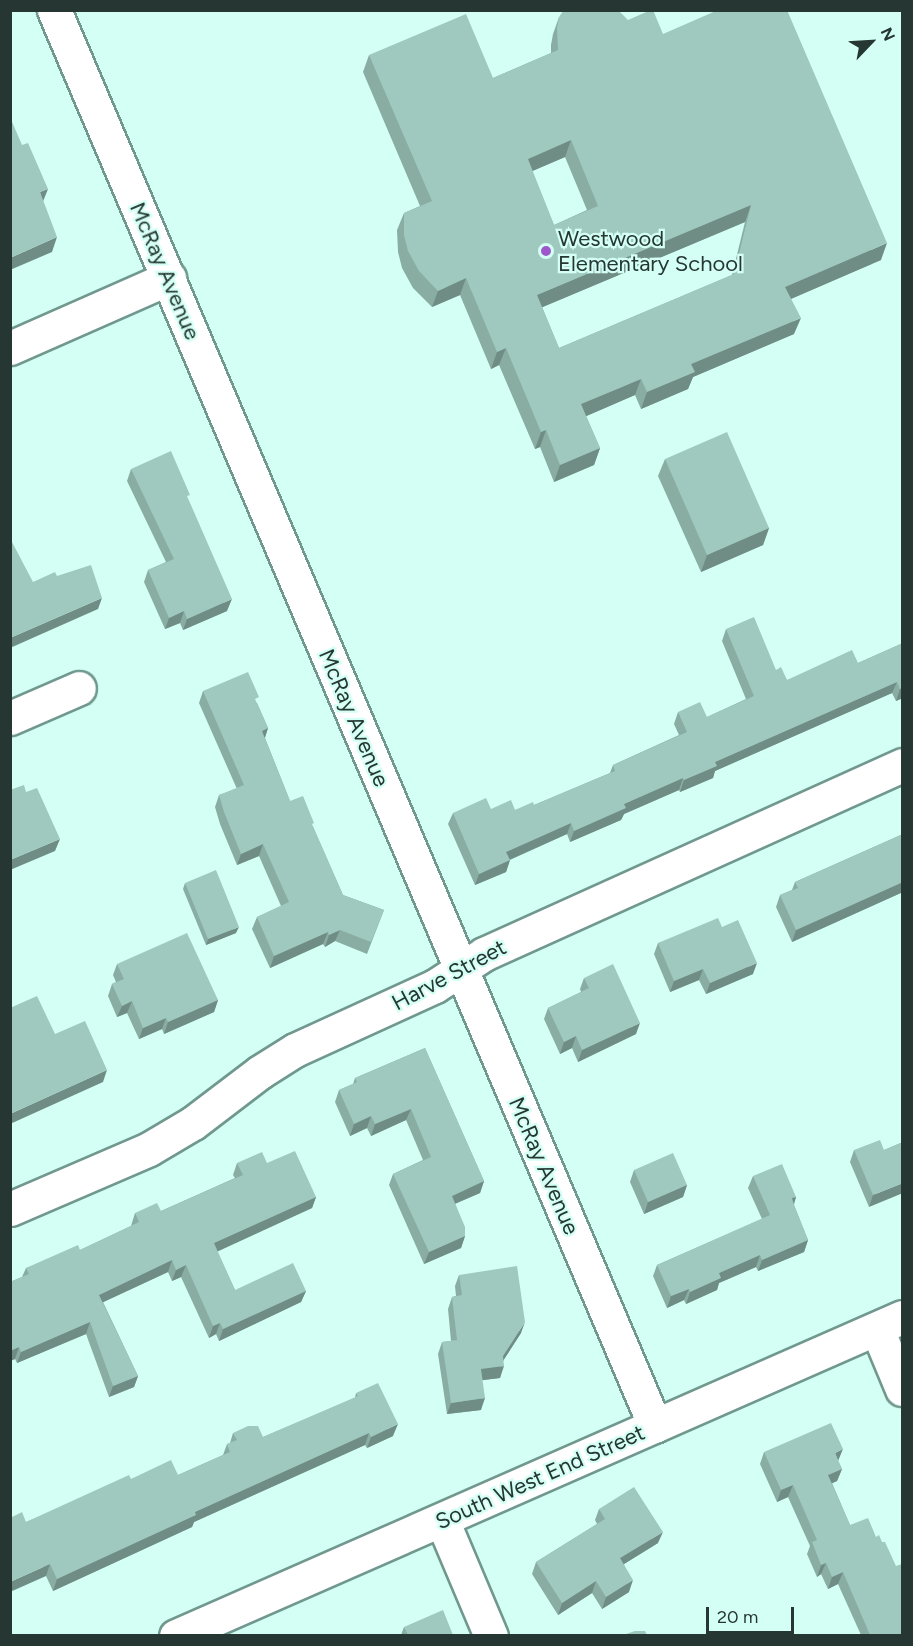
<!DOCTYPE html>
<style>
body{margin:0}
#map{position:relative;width:913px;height:1646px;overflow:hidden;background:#d4fff4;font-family:Figtree,sans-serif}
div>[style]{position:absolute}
.roads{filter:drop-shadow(2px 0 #70988e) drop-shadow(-2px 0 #70988e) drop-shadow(0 2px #70988e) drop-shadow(0 -2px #70988e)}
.minor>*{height:33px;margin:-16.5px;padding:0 16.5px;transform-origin:16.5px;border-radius:16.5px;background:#fff}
.wall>*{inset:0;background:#89ada3}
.shaded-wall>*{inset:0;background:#6f8d85}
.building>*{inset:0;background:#9fc9be}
.dots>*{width:16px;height:16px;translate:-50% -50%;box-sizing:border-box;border:3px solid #d4fff4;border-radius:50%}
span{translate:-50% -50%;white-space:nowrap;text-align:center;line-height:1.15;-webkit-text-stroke:4.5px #d4fff4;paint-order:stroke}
.poi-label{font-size:22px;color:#263733}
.left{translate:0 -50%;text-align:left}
.street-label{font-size:22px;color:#263733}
.frame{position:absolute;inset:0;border:12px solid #263733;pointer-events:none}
.north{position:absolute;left:841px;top:12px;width:60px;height:60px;-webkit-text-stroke:4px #d4fff4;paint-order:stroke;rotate:65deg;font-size:16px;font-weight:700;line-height:24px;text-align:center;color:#263733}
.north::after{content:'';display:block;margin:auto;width:21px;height:27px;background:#263733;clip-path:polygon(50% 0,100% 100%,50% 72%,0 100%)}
.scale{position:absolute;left:706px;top:1607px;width:88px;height:27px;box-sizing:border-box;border:3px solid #263733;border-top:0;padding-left:8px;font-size:18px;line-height:21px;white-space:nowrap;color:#263733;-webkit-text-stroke:4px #d4fff4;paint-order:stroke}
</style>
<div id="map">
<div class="roads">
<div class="minor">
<div style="left:54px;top:10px;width:1538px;rotate:67deg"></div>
<div style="left:10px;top:348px;width:174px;rotate:-23.8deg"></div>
<div style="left:10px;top:718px;width:75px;rotate:-23.5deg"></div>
<div style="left:10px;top:1209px;width:151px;rotate:-23.3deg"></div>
<div style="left:149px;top:1149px;width:51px;rotate:-30.6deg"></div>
<div style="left:193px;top:1123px;width:84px;rotate:-37.3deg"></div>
<div style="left:260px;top:1072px;width:41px;rotate:-32.2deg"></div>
<div style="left:295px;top:1050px;width:154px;rotate:-24.6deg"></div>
<div style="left:435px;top:986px;width:59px;rotate:-33.1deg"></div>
<div style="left:484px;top:954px;width:459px;rotate:-24.3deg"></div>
<div style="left:877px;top:1329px;width:65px;rotate:67.4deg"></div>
<div style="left:442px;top:1520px;width:126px;rotate:67.1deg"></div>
<div style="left:176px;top:1636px;width:793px;rotate:-23.72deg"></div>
</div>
</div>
<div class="wall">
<div style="clip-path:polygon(evenodd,559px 17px,628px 20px,663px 34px,881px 260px,791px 299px,794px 334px,693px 377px,688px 389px,641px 409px,635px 395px,586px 416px,600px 448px,594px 465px,554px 482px,540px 447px,535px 449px,499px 365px,491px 369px,460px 295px,432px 307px,413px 288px,402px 268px,398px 252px,397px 230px,404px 213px,420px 206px,363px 72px,369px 55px,493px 78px,551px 53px,551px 45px,553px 34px,559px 17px,565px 157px,587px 210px,554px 225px,532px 171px,565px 157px,559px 17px,745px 222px,732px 275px,559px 348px,542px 307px,745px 222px)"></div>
<div style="clip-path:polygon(665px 459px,769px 528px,763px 545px,701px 572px,658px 476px)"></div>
<div style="clip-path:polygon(131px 469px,188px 500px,227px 611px,183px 630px,180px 623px,165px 629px,144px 582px,148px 570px,166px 562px,127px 481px)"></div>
<div style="clip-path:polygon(726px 629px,787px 680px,858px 663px,903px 643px,903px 698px,896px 701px,892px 693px,715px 771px,713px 778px,680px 792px,679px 790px,624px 814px,621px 820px,570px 842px,567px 834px,510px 860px,506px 872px,475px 885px,448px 824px,453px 813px,491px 809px,515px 810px,534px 805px,610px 773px,613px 765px,679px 735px,674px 724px,678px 712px,707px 717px,746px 699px,722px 641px)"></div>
<div style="clip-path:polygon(203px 691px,257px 703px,268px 728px,265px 738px,290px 801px,313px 827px,343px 895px,384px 910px,367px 954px,335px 941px,325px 947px,323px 944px,270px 968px,252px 929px,257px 917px,281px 906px,259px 856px,237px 865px,220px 824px,215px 807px,219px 795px,237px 789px,199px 703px)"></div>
<div style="clip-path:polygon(903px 834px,903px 892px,792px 942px,776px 907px,780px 895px,792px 890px,795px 882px)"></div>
<div style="clip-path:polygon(185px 883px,236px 933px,206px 945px,183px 889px)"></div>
<div style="clip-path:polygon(722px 927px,753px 974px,706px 994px,699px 980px,670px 992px,654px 954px,658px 943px)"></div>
<div style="clip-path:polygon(117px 964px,218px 1000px,214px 1012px,164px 1034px,162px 1029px,139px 1039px,127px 1013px,117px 1017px,108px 996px,112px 984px,116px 982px,113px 975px)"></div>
<div style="clip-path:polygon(584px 978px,636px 1034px,578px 1062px,572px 1048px,560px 1054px,544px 1019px,548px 1008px,581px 992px,580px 989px)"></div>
<div style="clip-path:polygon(425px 1048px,484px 1181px,480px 1193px,455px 1204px,465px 1236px,461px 1248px,424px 1264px,389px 1185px,393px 1174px,423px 1160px,406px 1120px,371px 1136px,367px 1128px,350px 1136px,335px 1102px,339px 1090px,353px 1084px,355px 1078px)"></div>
<div style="clip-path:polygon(903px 1142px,869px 1207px,850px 1162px,854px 1150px,884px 1150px)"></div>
<div style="clip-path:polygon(237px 1163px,267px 1163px,316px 1197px,312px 1208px,217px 1251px,235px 1290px,306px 1291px,301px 1302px,219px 1341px,216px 1334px,209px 1338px,181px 1277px,172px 1281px,168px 1272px,103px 1302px,138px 1376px,134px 1387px,109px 1397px,86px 1334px,17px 1363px,15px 1359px,10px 1361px,10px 1282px,22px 1277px,26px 1268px,80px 1250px,131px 1226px,135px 1213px,161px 1211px,235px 1178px,233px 1175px)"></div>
<div style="clip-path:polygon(634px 1170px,687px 1185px,683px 1197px,644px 1214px,630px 1182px)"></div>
<div style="clip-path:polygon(753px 1176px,796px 1197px,794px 1205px,808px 1240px,804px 1252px,758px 1271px,756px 1267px,719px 1283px,717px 1290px,686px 1304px,684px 1300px,667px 1308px,653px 1276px,657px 1265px,762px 1219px,748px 1188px)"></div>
<div style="clip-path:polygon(459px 1275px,521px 1333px,503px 1361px,500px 1378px,482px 1380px,481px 1410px,447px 1414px,438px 1354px,442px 1342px,451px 1341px,448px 1309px,452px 1297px,456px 1296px,455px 1286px)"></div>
<div style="clip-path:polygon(356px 1393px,393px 1436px,367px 1448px,365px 1445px,194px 1522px,192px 1527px,53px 1591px,46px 1576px,26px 1522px,131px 1479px,178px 1475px,223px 1455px,227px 1444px,230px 1443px,233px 1433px,263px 1437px,355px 1398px)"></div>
<div style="clip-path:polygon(764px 1452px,838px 1461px,842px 1469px,837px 1481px,832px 1483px,850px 1525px,903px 1635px,861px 1635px,838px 1584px,828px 1589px,821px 1574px,817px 1577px,807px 1554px,810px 1546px,788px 1497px,777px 1502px,760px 1464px)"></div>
<div style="clip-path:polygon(599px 1509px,658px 1543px,624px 1564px,629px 1592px,602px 1609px,592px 1593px,558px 1615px,532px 1574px,536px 1562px,597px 1524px,595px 1520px)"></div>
<div style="clip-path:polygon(404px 1627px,453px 1635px,401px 1635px)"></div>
</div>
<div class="shaded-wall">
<div style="clip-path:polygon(571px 140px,565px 157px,521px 176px,528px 159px)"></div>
<div style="clip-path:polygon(48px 189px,42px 204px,40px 192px)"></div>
<div style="clip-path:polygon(751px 205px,745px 222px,531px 312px,537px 295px)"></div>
<div style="clip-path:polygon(57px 237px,52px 252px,10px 270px,10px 258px)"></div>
<div style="clip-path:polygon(887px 243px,881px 260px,779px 304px,785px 287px)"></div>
<div style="clip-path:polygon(466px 278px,460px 295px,432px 307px,438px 291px)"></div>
<div style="clip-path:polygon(801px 318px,794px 334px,693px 377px,688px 389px,641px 409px,647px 392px,691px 364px)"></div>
<div style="clip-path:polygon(506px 348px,499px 365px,491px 369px,497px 352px)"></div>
<div style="clip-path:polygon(641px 379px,635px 395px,575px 421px,581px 404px)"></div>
<div style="clip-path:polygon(546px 430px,540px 447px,535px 449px,541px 432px)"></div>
<div style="clip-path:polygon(600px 448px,594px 465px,554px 482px,560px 465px)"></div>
<div style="clip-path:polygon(769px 528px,763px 545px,701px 572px,707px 555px)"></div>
<div style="clip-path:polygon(102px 598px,98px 609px,10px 648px,10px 638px)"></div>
<div style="clip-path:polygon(232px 599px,227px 611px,183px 630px,187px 619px)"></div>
<div style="clip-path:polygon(184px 611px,180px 623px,165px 629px,169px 618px)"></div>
<div style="clip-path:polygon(897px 682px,892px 693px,715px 771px,713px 778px,680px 792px,684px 780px,715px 762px)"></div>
<div style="clip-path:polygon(903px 688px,903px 698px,896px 701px,900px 689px)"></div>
<div style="clip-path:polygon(268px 728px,264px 740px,262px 731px)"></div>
<div style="clip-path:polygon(683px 778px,679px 790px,624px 814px,621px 820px,570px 842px,574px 831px,624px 804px)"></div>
<div style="clip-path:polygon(571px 823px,567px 834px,502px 863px,506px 852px)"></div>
<div style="clip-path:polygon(60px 839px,55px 851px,10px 870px,10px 860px)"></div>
<div style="clip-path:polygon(263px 844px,259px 856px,237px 865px,241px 854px)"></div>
<div style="clip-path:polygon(510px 860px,506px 872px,475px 885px,479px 874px)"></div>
<div style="clip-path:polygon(903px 882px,903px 892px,792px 942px,796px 930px)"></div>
<div style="clip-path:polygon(239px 927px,236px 933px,206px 945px,208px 939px)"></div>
<div style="clip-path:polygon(340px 930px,335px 941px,325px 947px,329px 935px)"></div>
<div style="clip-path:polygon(328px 932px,323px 944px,270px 968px,274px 956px)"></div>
<div style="clip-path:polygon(757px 963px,753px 974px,706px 994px,710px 983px)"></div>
<div style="clip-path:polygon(703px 969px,699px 980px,670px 992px,674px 981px)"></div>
<div style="clip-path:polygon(218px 1000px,214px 1012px,164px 1034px,168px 1022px)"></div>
<div style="clip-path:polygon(132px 1001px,127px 1013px,117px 1017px,122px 1006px)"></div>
<div style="clip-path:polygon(166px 1018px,162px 1029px,139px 1039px,143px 1028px)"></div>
<div style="clip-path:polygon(640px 1023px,636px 1034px,578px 1062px,582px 1050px)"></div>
<div style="clip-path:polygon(576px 1036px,572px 1048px,560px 1054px,564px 1042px)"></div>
<div style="clip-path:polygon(107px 1070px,103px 1082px,10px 1124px,10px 1114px)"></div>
<div style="clip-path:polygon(411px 1109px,406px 1120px,371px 1136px,375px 1124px)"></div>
<div style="clip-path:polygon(371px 1116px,367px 1128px,350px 1136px,354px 1124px)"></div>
<div style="clip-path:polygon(484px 1181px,480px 1193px,447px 1207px,452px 1196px)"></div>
<div style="clip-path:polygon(903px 1183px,903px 1193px,869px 1207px,873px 1195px)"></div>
<div style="clip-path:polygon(687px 1185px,683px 1197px,644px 1214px,648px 1202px)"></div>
<div style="clip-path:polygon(316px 1197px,312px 1208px,210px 1255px,214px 1243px)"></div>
<div style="clip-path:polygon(796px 1197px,792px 1208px,792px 1198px)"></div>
<div style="clip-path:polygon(465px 1236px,461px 1248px,424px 1264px,429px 1252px)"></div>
<div style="clip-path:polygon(808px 1240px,804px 1252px,758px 1271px,762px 1260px)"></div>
<div style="clip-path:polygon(760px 1255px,756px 1267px,719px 1283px,717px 1290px,686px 1304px,690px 1292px,719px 1273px)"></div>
<div style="clip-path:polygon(172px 1260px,168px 1272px,95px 1306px,99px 1295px)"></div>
<div style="clip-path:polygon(186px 1265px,181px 1277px,172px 1281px,176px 1270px)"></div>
<div style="clip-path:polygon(689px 1289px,684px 1300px,667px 1308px,671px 1296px)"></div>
<div style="clip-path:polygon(306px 1291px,301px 1302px,219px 1341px,223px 1329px)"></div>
<div style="clip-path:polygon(90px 1322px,86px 1334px,17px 1363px,21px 1352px)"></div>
<div style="clip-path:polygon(525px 1322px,521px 1333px,499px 1367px,504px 1366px,500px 1378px,476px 1381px,481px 1369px,503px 1356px)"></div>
<div style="clip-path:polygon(220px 1323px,216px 1334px,209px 1338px,213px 1326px)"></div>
<div style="clip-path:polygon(19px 1347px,15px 1359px,10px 1361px,10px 1351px)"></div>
<div style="clip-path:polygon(138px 1376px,134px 1387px,109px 1397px,113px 1386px)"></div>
<div style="clip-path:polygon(485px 1398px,481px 1410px,447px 1414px,451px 1403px)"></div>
<div style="clip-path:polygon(398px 1424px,393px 1436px,367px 1448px,371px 1437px)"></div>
<div style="clip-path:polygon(369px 1433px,365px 1445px,194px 1522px,192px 1527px,53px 1591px,57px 1579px,195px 1512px)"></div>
<div style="clip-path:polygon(843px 1449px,838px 1461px,835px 1453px)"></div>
<div style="clip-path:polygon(842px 1469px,837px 1481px,824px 1487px,828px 1475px)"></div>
<div style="clip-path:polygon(793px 1485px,788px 1497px,777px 1502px,781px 1490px)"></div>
<div style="clip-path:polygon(663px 1532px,658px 1543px,616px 1569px,620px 1558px)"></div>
<div style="clip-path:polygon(826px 1563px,821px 1574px,817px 1577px,821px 1565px)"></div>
<div style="clip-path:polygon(50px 1564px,46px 1576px,10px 1592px,10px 1582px)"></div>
<div style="clip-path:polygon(843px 1572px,838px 1584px,828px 1589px,832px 1577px)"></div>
<div style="clip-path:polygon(633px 1580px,629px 1592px,602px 1609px,606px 1597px)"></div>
<div style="clip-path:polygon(596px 1581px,592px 1593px,558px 1615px,562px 1603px)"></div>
</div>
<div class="building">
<div style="clip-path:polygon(evenodd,564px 10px,618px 10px,628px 20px,651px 10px,653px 10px,663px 34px,718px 10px,787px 10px,887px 243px,785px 287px,801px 318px,691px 364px,695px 372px,647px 392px,641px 379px,581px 404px,600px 448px,560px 465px,546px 430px,541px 432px,506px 348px,497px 352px,466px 278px,438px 291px,419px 271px,408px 251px,404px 235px,404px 213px,432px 201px,369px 55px,466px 14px,493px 78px,558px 50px,557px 28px,559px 17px,564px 10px,571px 140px,598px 206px,554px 225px,528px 159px,571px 140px,564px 10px,751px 205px,734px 274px,559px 348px,537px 295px,751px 205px)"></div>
<div style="clip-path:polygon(10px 117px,22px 145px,28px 143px,48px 189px,40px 192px,57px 237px,10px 258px)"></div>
<div style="clip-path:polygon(727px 432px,769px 528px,707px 555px,665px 459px)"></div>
<div style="clip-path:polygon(171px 451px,190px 495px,187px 496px,232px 599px,187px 619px,184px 611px,169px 618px,148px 570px,174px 559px,131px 469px)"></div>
<div style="clip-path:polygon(10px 542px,12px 542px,33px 582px,55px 572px,57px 576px,91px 565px,102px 598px,10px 638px)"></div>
<div style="clip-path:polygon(754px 617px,776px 670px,781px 667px,787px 680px,852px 650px,858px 663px,903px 643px,903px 688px,900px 689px,897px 682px,715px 762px,717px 766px,684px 780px,683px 778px,624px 804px,626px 808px,574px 831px,571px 823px,506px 852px,510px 860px,479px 874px,453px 813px,486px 798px,491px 809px,511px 800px,515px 810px,533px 802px,534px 805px,615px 771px,613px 765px,687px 732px,678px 712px,700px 702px,707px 717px,754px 696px,726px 629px)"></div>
<div style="clip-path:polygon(248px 672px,259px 697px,255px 699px,268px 728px,262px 731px,290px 801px,303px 796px,314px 823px,312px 824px,343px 895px,384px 910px,371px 942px,340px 930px,329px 935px,328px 932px,274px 956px,257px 917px,289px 902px,263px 844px,241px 854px,224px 812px,219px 795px,244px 785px,203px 691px)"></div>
<div style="clip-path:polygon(24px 785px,26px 792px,37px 788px,60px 839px,10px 860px,10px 790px)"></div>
<div style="clip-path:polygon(903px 834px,903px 882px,796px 930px,780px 895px,798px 888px,795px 882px)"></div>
<div style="clip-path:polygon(216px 870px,239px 927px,208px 939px,185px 883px)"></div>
<div style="clip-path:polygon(718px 918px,722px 927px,738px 920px,757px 963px,710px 983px,703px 969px,674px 981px,658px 943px)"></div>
<div style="clip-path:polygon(187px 933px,218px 1000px,168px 1022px,166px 1018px,143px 1028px,132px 1001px,122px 1006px,112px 984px,124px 979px,117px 964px)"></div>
<div style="clip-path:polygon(613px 964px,640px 1023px,582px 1050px,576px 1036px,564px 1042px,548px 1008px,589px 988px,584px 978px)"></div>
<div style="clip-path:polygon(37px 996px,55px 1034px,85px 1021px,107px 1070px,10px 1114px,10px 1008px)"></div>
<div style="clip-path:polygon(425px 1048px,484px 1181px,452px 1196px,465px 1227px,465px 1236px,429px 1252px,393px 1174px,431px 1157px,411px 1109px,375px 1124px,371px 1116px,354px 1124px,339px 1090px,357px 1082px,355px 1078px)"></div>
<div style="clip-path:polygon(880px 1140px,884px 1150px,903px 1142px,903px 1183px,873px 1195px,854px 1150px)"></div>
<div style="clip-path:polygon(295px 1151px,316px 1197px,214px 1243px,235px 1290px,293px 1263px,306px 1291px,223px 1329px,220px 1323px,213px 1326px,186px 1265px,176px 1270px,172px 1260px,99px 1295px,138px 1376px,113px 1386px,90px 1322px,21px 1352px,19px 1347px,10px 1351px,10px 1282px,29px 1274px,26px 1268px,78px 1245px,80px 1250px,139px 1222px,135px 1213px,157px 1203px,161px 1211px,243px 1175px,237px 1163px,262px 1152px,267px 1163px)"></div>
<div style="clip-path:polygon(673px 1153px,687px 1185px,648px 1202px,634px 1170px)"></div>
<div style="clip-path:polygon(782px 1164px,796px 1197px,792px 1198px,794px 1205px,808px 1240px,762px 1260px,760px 1255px,719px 1273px,721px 1278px,690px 1292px,689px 1289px,671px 1296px,657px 1265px,770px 1215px,753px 1176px)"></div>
<div style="clip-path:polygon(517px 1266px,525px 1322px,503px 1356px,504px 1366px,481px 1369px,485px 1398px,451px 1403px,442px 1342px,457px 1340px,452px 1297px,462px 1295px,459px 1275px)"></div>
<div style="clip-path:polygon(378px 1383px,398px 1424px,371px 1437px,369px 1433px,195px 1512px,196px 1515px,57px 1579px,50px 1564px,10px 1582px,10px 1518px,22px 1512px,26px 1522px,129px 1475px,131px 1479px,171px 1460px,178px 1475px,230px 1452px,227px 1444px,237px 1440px,233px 1433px,248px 1426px,258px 1426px,263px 1437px,358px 1396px,356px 1393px)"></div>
<div style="clip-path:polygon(831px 1423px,843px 1449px,835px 1453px,842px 1469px,828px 1475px,850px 1525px,868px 1518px,876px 1537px,879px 1535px,882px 1542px,885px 1542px,896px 1566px,902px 1564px,903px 1565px,903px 1635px,870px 1635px,843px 1572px,832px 1577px,826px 1563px,821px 1565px,812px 1542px,817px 1540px,793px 1485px,781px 1490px,764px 1452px)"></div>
<div style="clip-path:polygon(634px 1487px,663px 1532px,620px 1558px,633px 1580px,606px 1597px,596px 1581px,562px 1603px,536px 1562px,605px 1519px,599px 1509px)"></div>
<div style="clip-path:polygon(443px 1610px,453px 1635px,408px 1635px,404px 1627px)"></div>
<div style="clip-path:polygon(635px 1631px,645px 1631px,647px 1635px,623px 1635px)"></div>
</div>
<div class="dots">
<div style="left:546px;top:251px;background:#9f58cc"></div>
</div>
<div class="poi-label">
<span class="left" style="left:558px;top:251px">Westwood<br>Elementary School</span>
</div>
<div class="street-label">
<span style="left:165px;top:271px;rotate:67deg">McRay Avenue</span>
<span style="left:354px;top:718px;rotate:67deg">McRay Avenue</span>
<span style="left:449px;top:975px;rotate:-28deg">Harve Street</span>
<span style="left:544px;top:1166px;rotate:67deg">McRay Avenue</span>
<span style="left:540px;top:1477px;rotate:-24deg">South West End Street</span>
</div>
<div class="frame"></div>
<div class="north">N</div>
<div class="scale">20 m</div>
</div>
